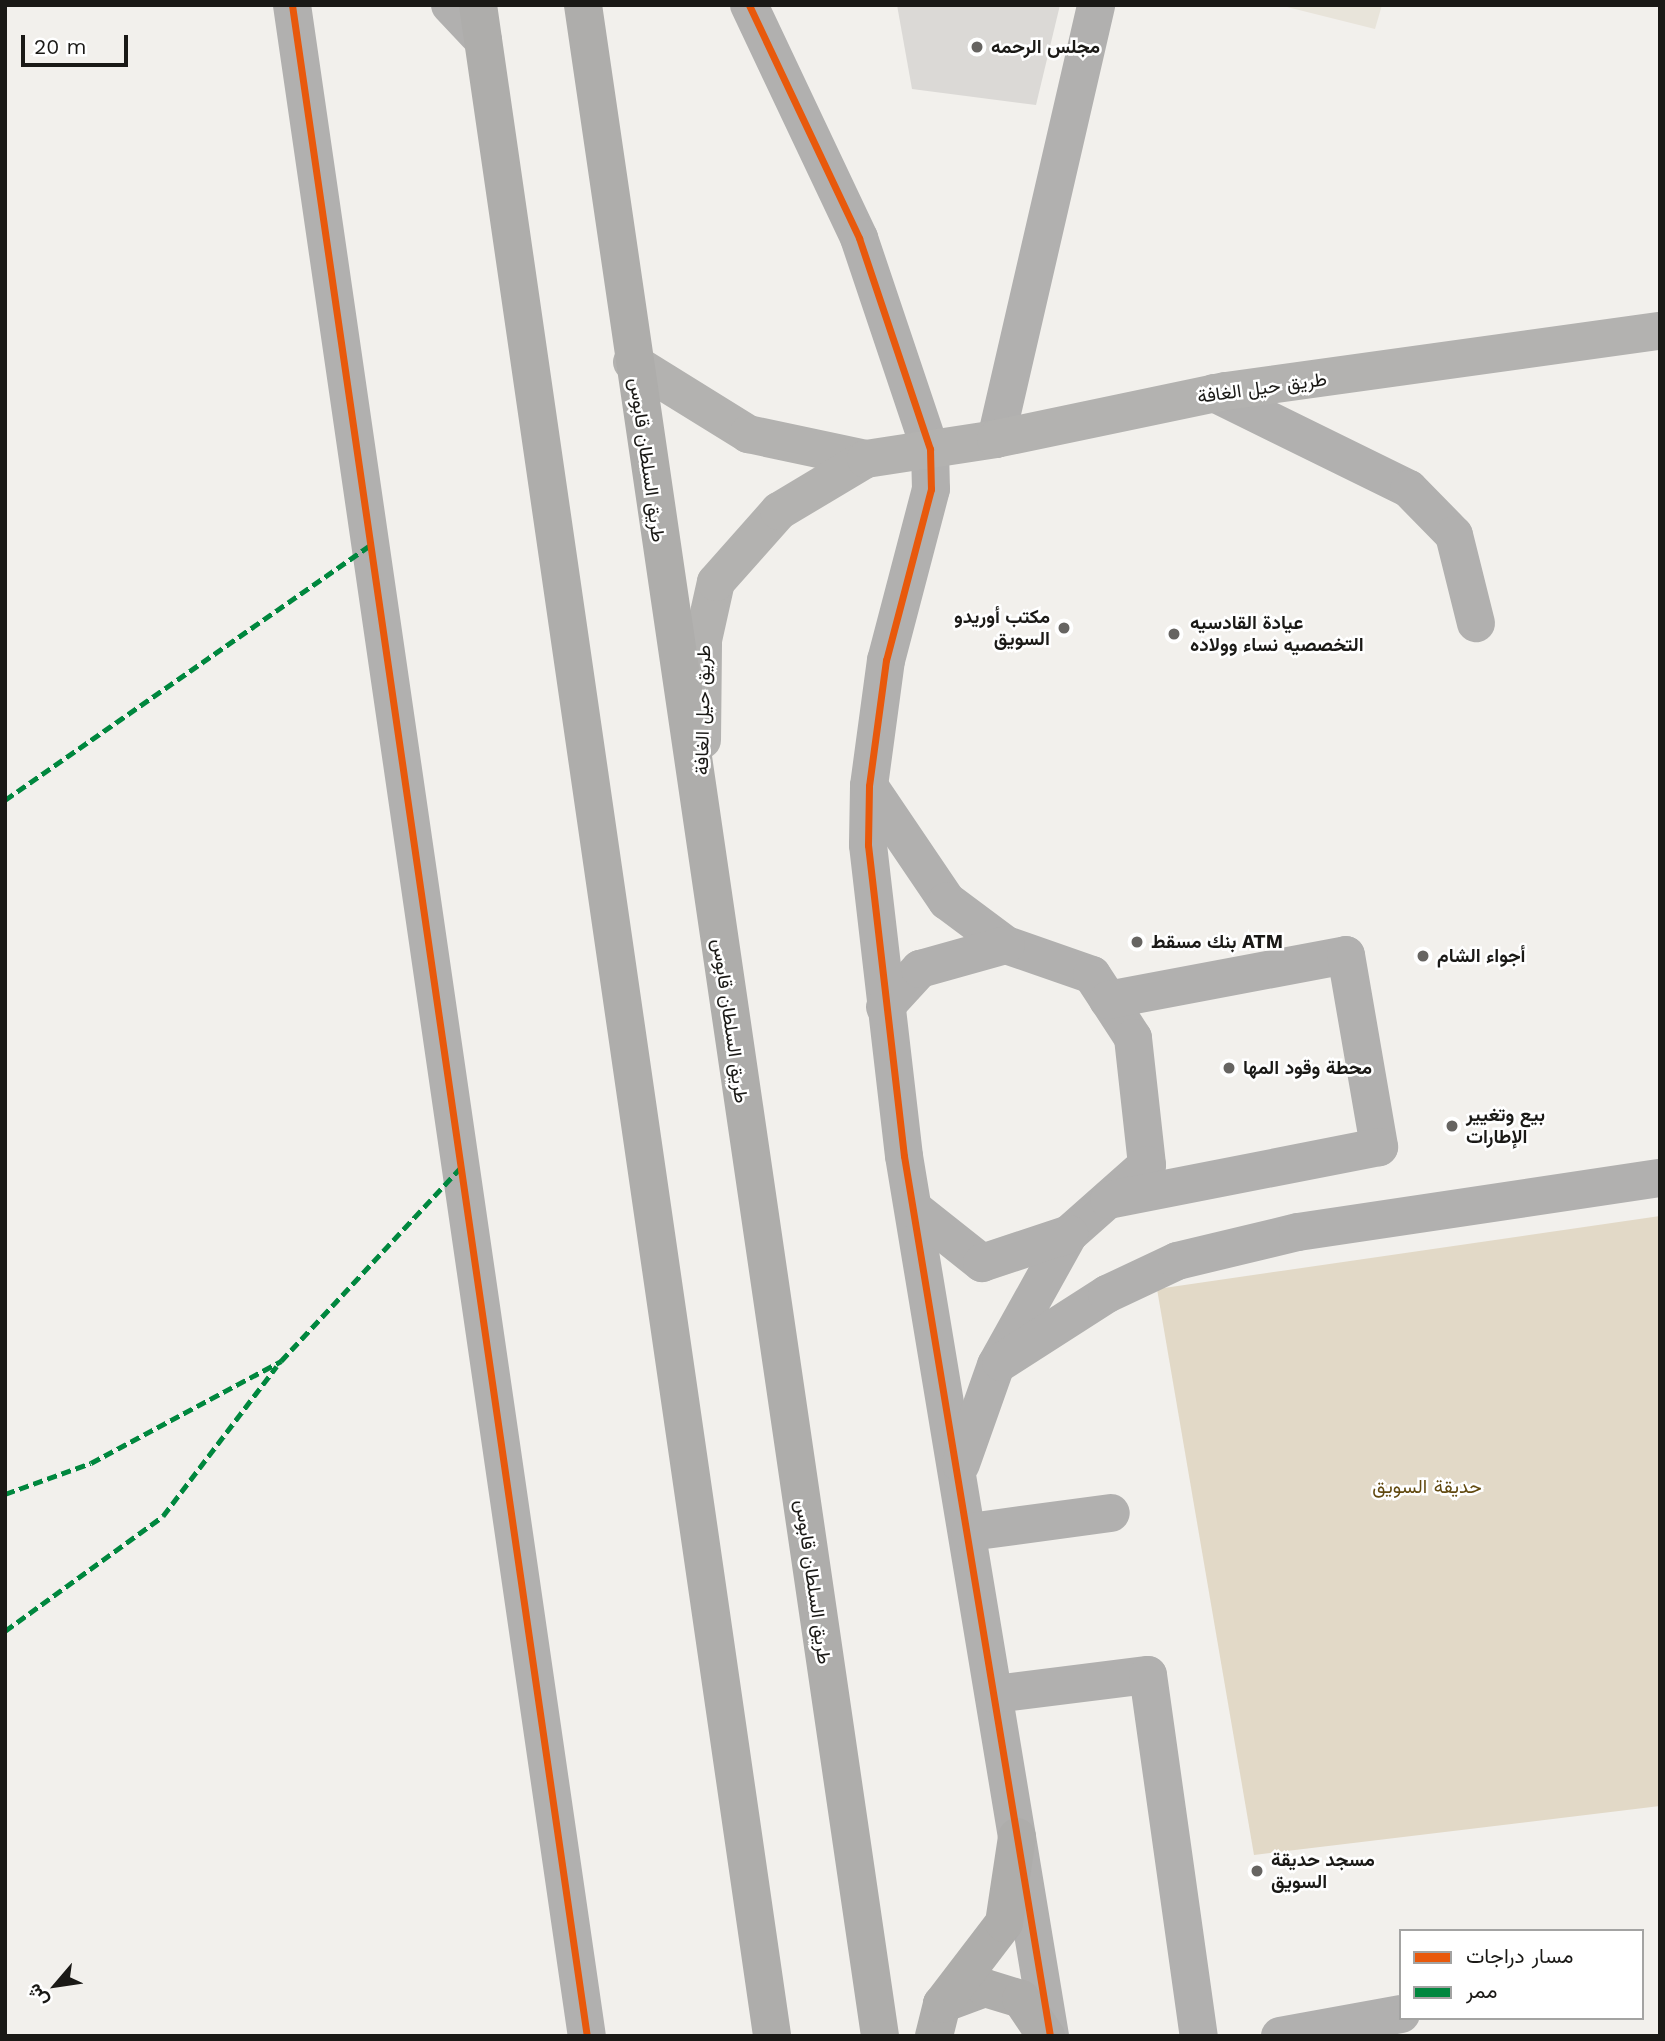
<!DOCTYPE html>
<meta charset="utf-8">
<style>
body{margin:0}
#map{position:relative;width:1665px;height:2041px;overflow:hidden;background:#f2f0ec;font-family:"Work Sans",Vazirmatn,sans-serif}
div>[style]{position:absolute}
.built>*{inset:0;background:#e8e4da}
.green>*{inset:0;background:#e2d9c7}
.building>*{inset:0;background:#dbd9d6}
.minor>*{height:38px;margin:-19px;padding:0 19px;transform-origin:19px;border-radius:19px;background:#b1b0af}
.major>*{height:38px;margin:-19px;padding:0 19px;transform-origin:19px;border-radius:19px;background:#b3b2b0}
.highway>*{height:38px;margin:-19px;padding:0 19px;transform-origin:19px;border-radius:19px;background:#aeadab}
.quiet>*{height:5px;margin-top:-2.5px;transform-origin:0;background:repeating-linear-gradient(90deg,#00873e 0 10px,transparent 0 15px)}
.cycleway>*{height:7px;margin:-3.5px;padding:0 3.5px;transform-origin:3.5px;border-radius:3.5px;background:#e8590c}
.dots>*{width:19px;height:19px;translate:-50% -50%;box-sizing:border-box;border:4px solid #fff;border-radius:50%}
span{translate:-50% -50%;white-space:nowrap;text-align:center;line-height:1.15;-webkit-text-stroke:5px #fff;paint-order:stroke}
.poi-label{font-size:19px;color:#1a1916;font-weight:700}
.left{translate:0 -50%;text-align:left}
.right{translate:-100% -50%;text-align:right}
.street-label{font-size:19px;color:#1a1916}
.park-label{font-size:19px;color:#61490f}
.frame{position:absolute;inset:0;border:7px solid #1a1916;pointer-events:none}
.legend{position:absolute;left:1399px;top:1929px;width:245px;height:91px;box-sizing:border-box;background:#fff;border:2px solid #a3a3a2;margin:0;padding:9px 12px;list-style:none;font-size:21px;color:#1a1916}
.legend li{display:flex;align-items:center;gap:14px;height:35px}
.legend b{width:35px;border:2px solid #a3a3a2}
.north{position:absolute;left:21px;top:1950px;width:70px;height:70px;-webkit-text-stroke:5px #fff;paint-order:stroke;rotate:241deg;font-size:19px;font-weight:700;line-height:28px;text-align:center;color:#1a1916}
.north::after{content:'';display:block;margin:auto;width:24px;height:32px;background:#1a1916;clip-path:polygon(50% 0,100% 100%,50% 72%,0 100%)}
.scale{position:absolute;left:21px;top:35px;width:107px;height:32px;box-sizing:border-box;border:4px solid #1a1916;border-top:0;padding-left:9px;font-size:21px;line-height:24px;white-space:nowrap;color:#1a1916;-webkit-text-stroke:5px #fff;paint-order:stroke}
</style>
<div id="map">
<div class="built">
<div style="clip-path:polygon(1279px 5px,1382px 5px,1375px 29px)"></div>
</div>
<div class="green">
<div style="clip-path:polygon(1660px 1216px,1660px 1806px,1254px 1855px,1157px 1289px)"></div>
</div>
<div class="building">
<div style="clip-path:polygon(897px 5px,1060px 5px,1036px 105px,912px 89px)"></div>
</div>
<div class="minor">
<div style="left:292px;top:5px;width:2052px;rotate:81.74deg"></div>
<div style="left:450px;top:5px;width:48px;rotate:46.7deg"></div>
<div style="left:749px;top:5px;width:258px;rotate:64.7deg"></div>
<div style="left:859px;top:238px;width:223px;rotate:71.4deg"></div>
<div style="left:930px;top:449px;width:40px;rotate:88.6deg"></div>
<div style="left:931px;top:489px;width:177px;rotate:104.7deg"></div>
<div style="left:886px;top:660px;width:127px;rotate:97.7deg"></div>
<div style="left:869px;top:786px;width:59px;rotate:91deg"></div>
<div style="left:868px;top:845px;width:313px;rotate:83.4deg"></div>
<div style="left:904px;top:1156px;width:892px;rotate:80.58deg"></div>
<div style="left:1214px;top:393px;width:217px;rotate:26.2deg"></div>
<div style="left:1409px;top:489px;width:64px;rotate:45.6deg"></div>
<div style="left:1454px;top:535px;width:91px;rotate:76deg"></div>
<div style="left:996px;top:439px;width:445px;rotate:-77deg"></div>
<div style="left:869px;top:786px;width:139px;rotate:55.9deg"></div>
<div style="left:947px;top:901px;width:74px;rotate:36.7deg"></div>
<div style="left:1006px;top:945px;width:91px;rotate:19.2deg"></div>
<div style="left:1092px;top:975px;width:75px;rotate:56.9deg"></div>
<div style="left:1133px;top:1038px;width:128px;rotate:83.7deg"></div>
<div style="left:1147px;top:1165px;width:104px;rotate:138.5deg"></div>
<div style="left:1069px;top:1234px;width:150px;rotate:119.1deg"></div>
<div style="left:996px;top:1365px;width:105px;rotate:109.5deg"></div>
<div style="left:1108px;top:1000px;width:242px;rotate:-10.7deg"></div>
<div style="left:1346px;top:955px;width:195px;rotate:80.2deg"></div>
<div style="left:1379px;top:1147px;width:275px;rotate:168.9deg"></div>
<div style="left:885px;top:1007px;width:52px;rotate:-47.4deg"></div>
<div style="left:920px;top:969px;width:89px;rotate:-15.6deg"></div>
<div style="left:914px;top:1209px;width:87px;rotate:38.5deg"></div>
<div style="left:982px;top:1263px;width:92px;rotate:-18.4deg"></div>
<div style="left:1001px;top:1362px;width:126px;rotate:-32.7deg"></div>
<div style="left:1107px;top:1294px;width:77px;rotate:-25.2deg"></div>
<div style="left:1177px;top:1261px;width:124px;rotate:-13.5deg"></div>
<div style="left:1298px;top:1232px;width:366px;rotate:-8.5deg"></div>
<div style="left:970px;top:1532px;width:142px;rotate:-7.7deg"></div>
<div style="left:995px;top:1694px;width:154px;rotate:-7.1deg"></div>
<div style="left:1148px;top:1675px;width:365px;rotate:82deg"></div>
<div style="left:1280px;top:2036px;width:123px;rotate:-10.3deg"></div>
</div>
<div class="major">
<div style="left:632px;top:362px;width:137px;rotate:31.8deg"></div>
<div style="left:748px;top:434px;width:121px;rotate:12deg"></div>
<div style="left:702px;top:740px;width:100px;rotate:-89.4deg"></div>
<div style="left:703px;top:640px;width:59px;rotate:-77.4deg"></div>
<div style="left:716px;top:582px;width:95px;rotate:-48.4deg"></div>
<div style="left:779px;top:511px;width:101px;rotate:-30.9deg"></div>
<div style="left:866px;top:459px;width:132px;rotate:-8.7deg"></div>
<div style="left:996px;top:439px;width:235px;rotate:-11.8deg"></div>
<div style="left:1226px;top:391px;width:438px;rotate:-7.9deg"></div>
</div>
<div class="highway">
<div style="left:478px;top:5px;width:2052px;rotate:81.76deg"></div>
<div style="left:583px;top:5px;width:2053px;rotate:81.68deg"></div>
<div style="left:942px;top:2004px;width:46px;rotate:-20.4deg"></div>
<div style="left:985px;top:1988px;width:38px;rotate:17deg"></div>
<div style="left:1021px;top:1999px;width:45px;rotate:56deg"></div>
<div style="left:934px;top:2036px;width:33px;rotate:-76deg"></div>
<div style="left:942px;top:2004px;width:102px;rotate:-52.6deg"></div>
<div style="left:1004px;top:1923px;width:87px;rotate:-81.4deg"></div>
</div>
<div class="quiet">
<div style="left:5px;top:800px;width:445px;rotate:-34.9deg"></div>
<div style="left:5px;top:1494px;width:91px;rotate:-19.8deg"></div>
<div style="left:91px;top:1463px;width:216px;rotate:-28.2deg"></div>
<div style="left:281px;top:1361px;width:267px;rotate:-47.1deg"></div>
<div style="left:5px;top:1631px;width:195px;rotate:-36deg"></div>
<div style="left:163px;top:1516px;width:188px;rotate:-52.8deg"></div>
</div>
<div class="cycleway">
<div style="left:292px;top:5px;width:2052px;rotate:81.74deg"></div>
<div style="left:749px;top:5px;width:258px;rotate:64.7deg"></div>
<div style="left:859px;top:238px;width:223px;rotate:71.4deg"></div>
<div style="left:930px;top:449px;width:40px;rotate:88.6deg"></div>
<div style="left:931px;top:489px;width:177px;rotate:104.7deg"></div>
<div style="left:886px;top:660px;width:127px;rotate:97.7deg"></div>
<div style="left:869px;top:786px;width:59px;rotate:91deg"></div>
<div style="left:868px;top:845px;width:313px;rotate:83.4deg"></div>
<div style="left:904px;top:1156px;width:892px;rotate:80.58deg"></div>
</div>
<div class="dots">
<div style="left:977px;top:47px;background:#666461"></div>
<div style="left:1064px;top:628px;background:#666461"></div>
<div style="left:1174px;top:634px;background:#666461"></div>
<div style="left:1137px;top:942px;background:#666461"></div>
<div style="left:1423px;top:956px;background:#666461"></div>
<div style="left:1229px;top:1068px;background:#666461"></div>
<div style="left:1452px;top:1126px;background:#666461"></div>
<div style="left:1257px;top:1871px;background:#666461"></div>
</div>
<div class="poi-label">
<span class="left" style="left:991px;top:47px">مجلس الرحمه</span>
<span class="right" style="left:1050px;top:628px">مكتب أوريدو<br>السويق</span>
<span class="left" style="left:1190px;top:634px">عيادة القادسيه<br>التخصصيه نساء وولاده</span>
<span class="left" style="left:1151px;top:942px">بنك مسقط ATM</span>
<span class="left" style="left:1437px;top:956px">أجواء الشام</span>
<span class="left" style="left:1243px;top:1068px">محطة وقود المها</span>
<span class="left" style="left:1466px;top:1126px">بيع وتغيير<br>الإطارات</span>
<span class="left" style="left:1271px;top:1871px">مسجد حديقة<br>السويق</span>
</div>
<div class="street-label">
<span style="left:1262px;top:388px;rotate:-8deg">طريق حيل الغافة</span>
<span style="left:647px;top:460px;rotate:82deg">طريق السلطان قابوس</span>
<span style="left:703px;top:710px;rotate:-89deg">طريق حيل الغافة</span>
<span style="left:730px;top:1021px;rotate:82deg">طريق السلطان قابوس</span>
<span style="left:813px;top:1582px;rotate:82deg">طريق السلطان قابوس</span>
</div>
<div class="park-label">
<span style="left:1427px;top:1487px">حديقة السويق</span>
</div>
<div class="frame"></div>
<ul class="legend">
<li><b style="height:9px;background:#e8590c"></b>مسار دراجات</li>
<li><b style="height:9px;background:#00873e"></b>ممر</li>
</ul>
<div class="north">ش</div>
<div class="scale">20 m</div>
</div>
